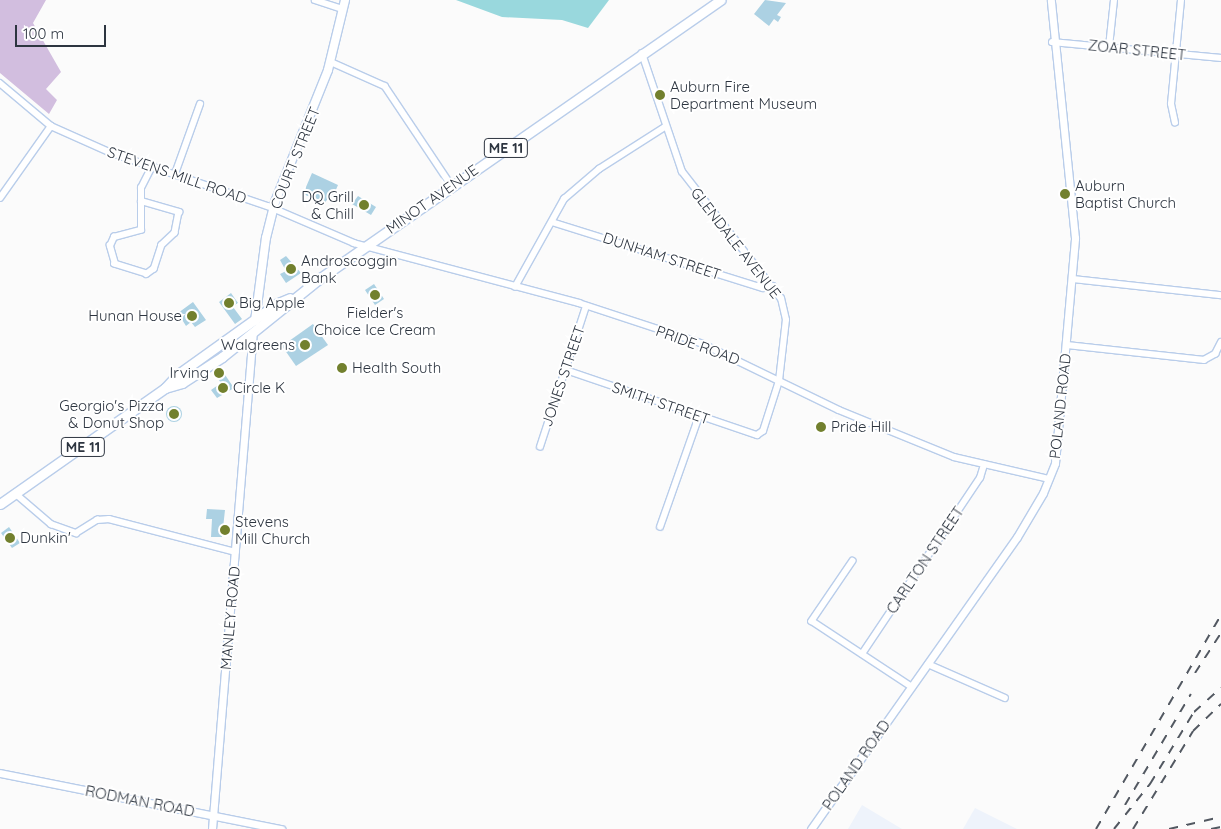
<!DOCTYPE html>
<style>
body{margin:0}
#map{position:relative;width:1221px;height:829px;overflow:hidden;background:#fbfbfb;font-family:Quicksand,sans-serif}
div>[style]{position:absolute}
.built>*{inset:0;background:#eef3fb}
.green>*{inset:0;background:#d2bedf}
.water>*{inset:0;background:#99d8dd}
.building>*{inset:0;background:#acd1e3}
.round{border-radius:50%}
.roads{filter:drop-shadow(1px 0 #b9cdea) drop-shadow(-1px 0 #b9cdea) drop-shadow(0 1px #b9cdea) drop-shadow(0 -1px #b9cdea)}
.minor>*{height:5.5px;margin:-2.75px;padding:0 2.75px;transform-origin:2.75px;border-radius:2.75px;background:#fff}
.tertiary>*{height:7px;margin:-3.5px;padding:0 3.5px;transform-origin:3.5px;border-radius:3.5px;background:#fff}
.secondary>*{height:8px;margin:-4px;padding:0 4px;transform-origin:4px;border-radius:4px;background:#fff}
.primary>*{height:9px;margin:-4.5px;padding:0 4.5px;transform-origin:4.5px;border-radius:4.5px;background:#fff}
.rail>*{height:2px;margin-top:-1px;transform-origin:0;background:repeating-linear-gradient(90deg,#525861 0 9px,transparent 0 18px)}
.dots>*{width:14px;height:14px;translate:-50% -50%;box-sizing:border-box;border:2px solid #fff;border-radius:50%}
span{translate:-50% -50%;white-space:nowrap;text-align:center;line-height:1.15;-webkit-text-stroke:4px #fff;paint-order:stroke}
.shield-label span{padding:1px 4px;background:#fff;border:1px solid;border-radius:4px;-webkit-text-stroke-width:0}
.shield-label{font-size:14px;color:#2d3540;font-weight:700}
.street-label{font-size:15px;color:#2d3540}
.poi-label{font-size:15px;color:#2d3540}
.left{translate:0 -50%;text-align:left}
.right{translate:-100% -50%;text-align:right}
.scale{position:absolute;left:15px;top:25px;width:91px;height:22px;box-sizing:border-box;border:2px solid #2d3540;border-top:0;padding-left:6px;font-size:15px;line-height:18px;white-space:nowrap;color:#2d3540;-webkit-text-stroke:4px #fff;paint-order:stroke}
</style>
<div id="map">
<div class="built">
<div style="clip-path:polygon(862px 805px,902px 829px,848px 829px)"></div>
<div style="clip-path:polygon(975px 808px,1017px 829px,963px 829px)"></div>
</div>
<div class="green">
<div style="clip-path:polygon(0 0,46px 0,33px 23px,61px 72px,46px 89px,57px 100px,49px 114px,0 73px)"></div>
</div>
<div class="water">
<div style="clip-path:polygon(456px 0,609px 0,588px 28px,562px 20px,502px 17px)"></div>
</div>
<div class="building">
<div style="clip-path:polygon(765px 0,786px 3px,777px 15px,781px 17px,778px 22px,774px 19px,769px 26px,754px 14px)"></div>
<div style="clip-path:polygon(312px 173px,338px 185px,332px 199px,328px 198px,325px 203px,303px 194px)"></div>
<div style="clip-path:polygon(358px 196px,376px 207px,371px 215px,352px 204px)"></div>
<div style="clip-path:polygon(286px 256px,301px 273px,286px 283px,280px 274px,286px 271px,280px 260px)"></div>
<div style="clip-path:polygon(374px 284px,384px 299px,375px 305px,365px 290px)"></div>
<div style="clip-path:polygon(231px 293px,238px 303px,233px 307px,242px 319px,235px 324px,219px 302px)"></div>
<div style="clip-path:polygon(193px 302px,206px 320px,195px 327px,191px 322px,186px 326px,178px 313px)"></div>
<div style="clip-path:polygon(313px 324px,328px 345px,296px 366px,282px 346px)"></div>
<div style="clip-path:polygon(219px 366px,234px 388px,217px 398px,211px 390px,221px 383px,213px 371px)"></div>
<div class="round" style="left:166px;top:406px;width:16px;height:16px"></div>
<div style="clip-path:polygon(207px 509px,225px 510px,222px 537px,211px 537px,212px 519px,206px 519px)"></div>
<div style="clip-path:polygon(9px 527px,20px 543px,12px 548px,1px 533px)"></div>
</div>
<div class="roads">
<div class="minor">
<div style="left:315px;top:0;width:29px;rotate:18deg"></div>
<div style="left:1052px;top:42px;width:170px;rotate:5.4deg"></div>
<div style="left:1109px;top:47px;width:47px;rotate:-83.9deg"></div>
<div style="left:331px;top:62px;width:59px;rotate:24deg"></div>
<div style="left:385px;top:86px;width:120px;rotate:56.2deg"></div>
<div style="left:0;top:83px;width:67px;rotate:40.1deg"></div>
<div style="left:51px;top:126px;width:64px;rotate:24.1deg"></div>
<div style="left:109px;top:152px;width:168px;rotate:18.8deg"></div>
<div style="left:268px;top:206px;width:94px;rotate:23.3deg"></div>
<div style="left:354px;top:243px;width:233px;rotate:14.9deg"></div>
<div style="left:579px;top:303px;width:128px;rotate:18.2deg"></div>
<div style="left:701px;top:343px;width:153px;rotate:25.9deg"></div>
<div style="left:839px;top:410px;width:124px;rotate:22.2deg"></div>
<div style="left:954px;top:457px;width:98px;rotate:13deg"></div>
<div style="left:1175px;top:123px;width:19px;rotate:-102deg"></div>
<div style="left:1171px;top:104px;width:104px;rotate:-84.5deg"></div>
<div style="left:175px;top:174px;width:74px;rotate:-70.3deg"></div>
<div style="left:0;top:198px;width:88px;rotate:-54.7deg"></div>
<div style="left:141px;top:201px;width:40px;rotate:16deg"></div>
<div style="left:179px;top:212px;width:21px;rotate:101deg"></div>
<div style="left:175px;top:233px;width:18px;rotate:137deg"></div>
<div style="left:162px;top:245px;width:25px;rotate:108deg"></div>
<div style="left:154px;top:269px;width:9px;rotate:144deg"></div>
<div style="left:147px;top:274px;width:34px;rotate:-163deg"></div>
<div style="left:115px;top:264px;width:19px;rotate:-106deg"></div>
<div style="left:110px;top:246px;width:10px;rotate:-66deg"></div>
<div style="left:114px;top:237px;width:28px;rotate:-15deg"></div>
<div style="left:141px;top:230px;width:42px;rotate:-90deg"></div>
<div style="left:141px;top:188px;width:25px;rotate:-63deg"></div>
<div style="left:552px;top:222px;width:221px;rotate:17.4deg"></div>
<div style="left:763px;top:288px;width:10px;rotate:-11deg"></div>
<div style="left:1073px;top:279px;width:149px;rotate:6.2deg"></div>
<div style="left:515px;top:287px;width:101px;rotate:-60.9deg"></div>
<div style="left:564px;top:199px;width:46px;rotate:-40.6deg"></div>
<div style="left:599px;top:169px;width:78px;rotate:-32.5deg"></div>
<div style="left:1067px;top:345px;width:138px;rotate:6.2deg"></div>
<div style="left:1204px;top:360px;width:13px;rotate:-29deg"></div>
<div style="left:1215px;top:354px;width:13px;rotate:-63deg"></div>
<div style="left:566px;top:370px;width:202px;rotate:18.8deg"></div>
<div style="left:757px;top:435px;width:7px;rotate:-34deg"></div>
<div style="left:763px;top:431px;width:52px;rotate:-72.3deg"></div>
<div style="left:779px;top:381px;width:61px;rotate:-83.5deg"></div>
<div style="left:786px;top:320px;width:22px;rotate:-103deg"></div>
<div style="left:781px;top:299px;width:161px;rotate:-127.9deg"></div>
<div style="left:682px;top:172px;width:125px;rotate:-108.7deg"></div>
<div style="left:540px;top:447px;width:148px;rotate:-71.9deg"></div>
<div style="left:15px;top:493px;width:48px;rotate:40.7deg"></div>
<div style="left:51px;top:524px;width:27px;rotate:20deg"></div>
<div style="left:76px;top:533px;width:25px;rotate:-32deg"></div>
<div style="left:97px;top:520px;width:12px;rotate:-5deg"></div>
<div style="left:109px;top:519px;width:131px;rotate:14.6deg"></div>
<div style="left:660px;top:527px;width:118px;rotate:-70.6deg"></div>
<div style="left:853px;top:561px;width:73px;rotate:124.3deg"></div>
<div style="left:812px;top:621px;width:120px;rotate:33.4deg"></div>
<div style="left:862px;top:654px;width:212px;rotate:-56.2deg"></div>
<div style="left:980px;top:478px;width:14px;rotate:-73deg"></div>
<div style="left:928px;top:664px;width:84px;rotate:23.8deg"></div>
</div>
<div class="tertiary">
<div style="left:0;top:773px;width:287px;rotate:11.3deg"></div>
<div style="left:212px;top:829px;width:498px;rotate:-85.3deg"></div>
<div style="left:811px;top:829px;width:357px;rotate:-54.8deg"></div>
<div style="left:1017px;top:537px;width:51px;rotate:-59.4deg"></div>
<div style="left:1043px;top:493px;width:32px;rotate:-68deg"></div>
<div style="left:1055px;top:463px;width:226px;rotate:-84.9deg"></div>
<div style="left:1075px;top:238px;width:239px;rotate:-95.8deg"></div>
</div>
<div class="secondary">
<div style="left:255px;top:321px;width:84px;rotate:-82.5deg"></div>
<div style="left:266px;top:238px;width:37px;rotate:-76deg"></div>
<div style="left:275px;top:202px;width:142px;rotate:-68.1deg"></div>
<div style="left:328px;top:70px;width:72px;rotate:-76.3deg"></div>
</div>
<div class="primary">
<div style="left:165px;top:388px;width:18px;rotate:-16deg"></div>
<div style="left:182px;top:383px;width:48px;rotate:-33deg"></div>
<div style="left:222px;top:357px;width:124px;rotate:-38.8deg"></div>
<div style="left:319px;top:279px;width:489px;rotate:-34.8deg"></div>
<div style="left:0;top:504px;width:202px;rotate:-35.1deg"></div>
<div style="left:165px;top:388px;width:18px;rotate:-47deg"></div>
<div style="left:177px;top:375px;width:122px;rotate:-35.6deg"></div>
<div style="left:276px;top:304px;width:15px;rotate:-23deg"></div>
</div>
</div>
<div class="rail">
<div style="left:1195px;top:673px;width:48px;rotate:-57deg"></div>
<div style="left:1125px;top:805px;width:129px;rotate:-59.3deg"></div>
<div style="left:1096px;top:829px;width:248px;rotate:-59.7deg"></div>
<div style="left:1114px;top:829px;width:58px;rotate:-51.3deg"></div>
<div style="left:1150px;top:784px;width:84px;rotate:-58.6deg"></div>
<div style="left:1194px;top:712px;width:36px;rotate:-42deg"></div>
<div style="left:1133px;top:829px;width:115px;rotate:-58.5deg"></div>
<div style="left:1193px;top:731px;width:39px;rotate:-44deg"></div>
<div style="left:1169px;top:829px;width:53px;rotate:-13deg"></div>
<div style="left:1211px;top:829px;width:10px;rotate:-11deg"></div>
</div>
<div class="dots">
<div style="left:660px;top:95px;background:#72802e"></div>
<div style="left:1065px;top:194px;background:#72802e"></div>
<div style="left:364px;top:205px;background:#72802e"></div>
<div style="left:291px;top:269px;background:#72802e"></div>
<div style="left:375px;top:295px;background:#72802e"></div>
<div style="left:229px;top:303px;background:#72802e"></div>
<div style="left:192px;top:316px;background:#72802e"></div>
<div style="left:305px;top:345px;background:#72802e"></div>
<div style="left:342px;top:368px;background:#72802e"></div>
<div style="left:219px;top:373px;background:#72802e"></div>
<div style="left:223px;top:388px;background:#72802e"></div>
<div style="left:174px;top:414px;background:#72802e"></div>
<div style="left:821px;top:427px;background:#72802e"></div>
<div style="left:225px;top:530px;background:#72802e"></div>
<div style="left:10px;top:538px;background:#72802e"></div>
</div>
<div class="shield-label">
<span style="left:506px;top:148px">ME 11</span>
<span style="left:83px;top:447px">ME 11</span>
</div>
<div class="street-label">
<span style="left:1137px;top:50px;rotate:6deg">ZOAR STREET</span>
<span style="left:295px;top:158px;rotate:-68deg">COURT STREET</span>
<span style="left:177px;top:175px;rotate:19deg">STEVENS MILL ROAD</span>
<span style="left:432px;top:199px;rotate:-35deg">MINOT AVENUE</span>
<span style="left:736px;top:243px;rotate:52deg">GLENDALE AVENUE</span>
<span style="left:662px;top:256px;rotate:18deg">DUNHAM STREET</span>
<span style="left:698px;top:345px;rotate:20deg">PRIDE ROAD</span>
<span style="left:563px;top:376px;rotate:-71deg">JONES STREET</span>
<span style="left:661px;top:403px;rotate:19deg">SMITH STREET</span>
<span style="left:1060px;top:406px;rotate:-84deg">POLAND ROAD</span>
<span style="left:925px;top:560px;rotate:-56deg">CARLTON STREET</span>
<span style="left:230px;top:618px;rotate:-85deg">MANLEY ROAD</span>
<span style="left:856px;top:765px;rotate:-55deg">POLAND ROAD</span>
<span style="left:140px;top:801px;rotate:11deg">RODMAN ROAD</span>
</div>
<div class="poi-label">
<span class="left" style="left:670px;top:95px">Auburn Fire<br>Department Museum</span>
<span class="left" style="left:1075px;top:194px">Auburn<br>Baptist Church</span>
<span class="right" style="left:354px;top:205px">DQ Grill<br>&amp; Chill</span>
<span class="left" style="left:301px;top:269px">Androscoggin<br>Bank</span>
<span class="left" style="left:239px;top:303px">Big Apple</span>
<span style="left:375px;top:321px">Fielder's<br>Choice Ice Cream</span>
<span class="right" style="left:182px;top:316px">Hunan House</span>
<span class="right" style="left:295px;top:345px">Walgreens</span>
<span class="left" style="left:352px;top:368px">Health South</span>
<span class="right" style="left:209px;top:373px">Irving</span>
<span class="left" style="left:233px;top:388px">Circle K</span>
<span class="right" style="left:164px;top:414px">Georgio's Pizza<br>&amp; Donut Shop</span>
<span class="left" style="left:831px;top:427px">Pride Hill</span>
<span class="left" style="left:235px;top:530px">Stevens<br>Mill Church</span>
<span class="left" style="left:20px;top:538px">Dunkin'</span>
</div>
<div class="scale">100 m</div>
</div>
